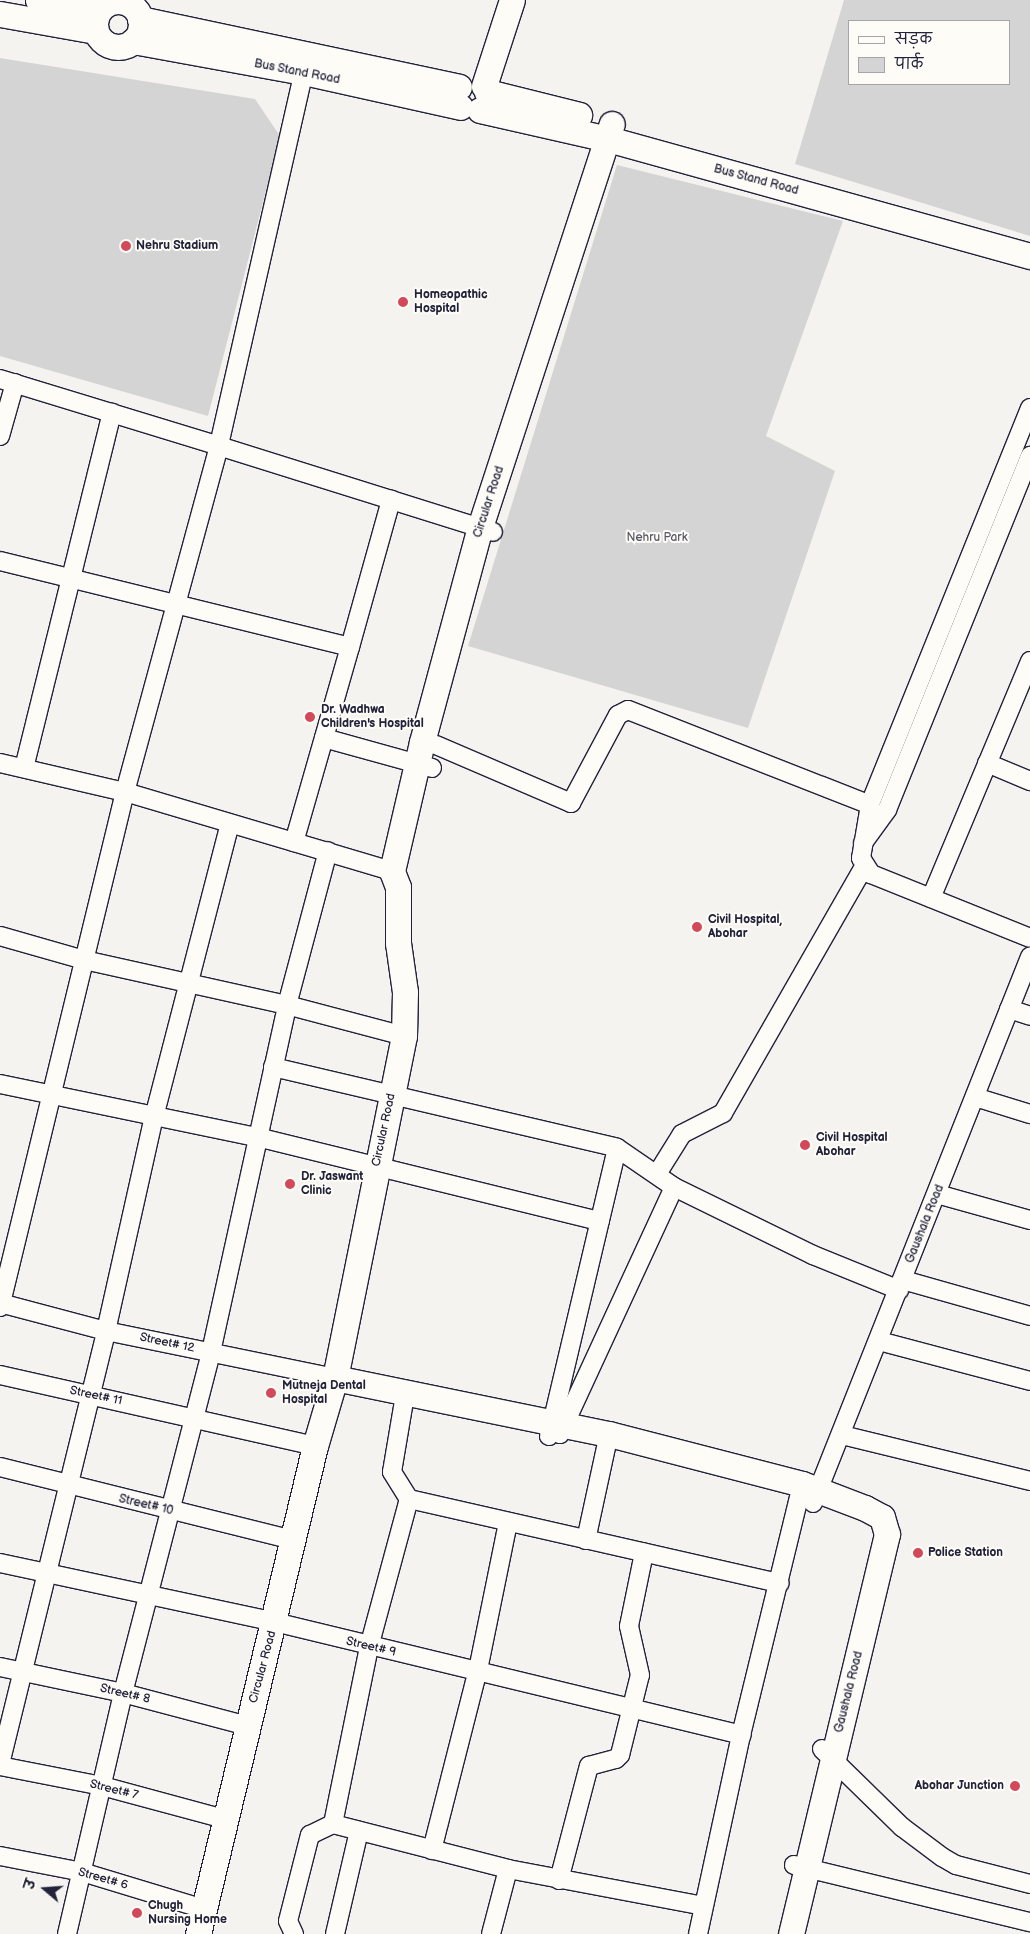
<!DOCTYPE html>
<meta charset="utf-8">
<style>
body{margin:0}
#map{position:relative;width:1030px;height:1934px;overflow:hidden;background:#f4f3ef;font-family:"Balsamiq Sans","Playpen Sans Deva",sans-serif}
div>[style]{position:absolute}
.green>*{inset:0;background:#d5d4d5}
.roads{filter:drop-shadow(1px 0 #22223b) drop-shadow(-1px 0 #22223b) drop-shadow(0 1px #22223b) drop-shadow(0 -1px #22223b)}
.street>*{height:18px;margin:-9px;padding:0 9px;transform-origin:9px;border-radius:9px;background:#fdfcf7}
.secondary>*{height:25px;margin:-12.5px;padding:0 12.5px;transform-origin:12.5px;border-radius:12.5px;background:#fdfcf7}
.secondary>.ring{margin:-12.5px;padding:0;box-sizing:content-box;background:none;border:25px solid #fdfcf7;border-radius:50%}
.dots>*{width:14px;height:14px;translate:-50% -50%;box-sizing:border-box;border:2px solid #fdfcf7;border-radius:50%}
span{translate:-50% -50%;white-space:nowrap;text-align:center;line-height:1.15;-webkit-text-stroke:4px #fdfcf7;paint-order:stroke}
.street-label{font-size:12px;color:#22223b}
.poi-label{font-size:12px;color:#22223b;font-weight:700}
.left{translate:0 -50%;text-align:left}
.right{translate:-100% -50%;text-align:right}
.park-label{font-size:12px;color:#585769}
.legend{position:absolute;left:848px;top:20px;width:162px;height:65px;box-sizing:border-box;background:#fdfcf7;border:1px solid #a5a5ac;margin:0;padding:6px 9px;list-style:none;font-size:15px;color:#22223b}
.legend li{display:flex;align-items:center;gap:10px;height:25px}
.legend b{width:25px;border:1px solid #a5a5ac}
.north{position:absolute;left:20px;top:1864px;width:50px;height:50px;-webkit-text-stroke:4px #fdfcf7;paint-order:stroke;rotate:288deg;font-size:14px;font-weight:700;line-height:20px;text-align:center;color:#22223b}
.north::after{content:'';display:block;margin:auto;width:18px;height:22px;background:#22223b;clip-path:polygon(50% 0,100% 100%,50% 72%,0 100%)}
</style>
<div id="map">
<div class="green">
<div style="clip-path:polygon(evenodd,844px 0,1030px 0,1030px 236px,795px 164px,844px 0,1009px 21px,1009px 84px,849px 84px,849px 21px,1009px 21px)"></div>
<div style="clip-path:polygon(0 58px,255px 99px,280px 136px,208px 416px,0 356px)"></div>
<div style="clip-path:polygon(617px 165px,843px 221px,766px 436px,835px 471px,748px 728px,468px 646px)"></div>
</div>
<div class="roads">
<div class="street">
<div style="left:132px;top:5px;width:5px;rotate:-79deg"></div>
<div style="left:306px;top:62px;width:394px;rotate:102.8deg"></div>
<div style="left:219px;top:446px;width:287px;rotate:17.4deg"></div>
<div style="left:0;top:379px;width:229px;rotate:17deg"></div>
<div style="left:219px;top:446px;width:359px;rotate:105.2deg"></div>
<div style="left:125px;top:792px;width:530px;rotate:103.64deg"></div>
<div style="left:1030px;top:408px;width:428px;rotate:112deg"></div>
<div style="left:870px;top:805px;width:54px;rotate:99.6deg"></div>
<div style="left:861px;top:858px;width:19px;rotate:58deg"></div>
<div style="left:871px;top:874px;width:171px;rotate:21.9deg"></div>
<div style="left:0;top:436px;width:55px;rotate:-74.2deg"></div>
<div style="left:0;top:561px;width:360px;rotate:13.8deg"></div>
<div style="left:350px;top:647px;width:203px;rotate:106deg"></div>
<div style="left:350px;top:647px;width:153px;rotate:-74.4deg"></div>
<div style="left:324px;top:738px;width:112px;rotate:15.5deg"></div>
<div style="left:436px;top:745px;width:147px;rotate:23.2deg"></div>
<div style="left:571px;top:803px;width:100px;rotate:-61.9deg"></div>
<div style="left:618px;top:715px;width:11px;rotate:-27deg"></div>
<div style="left:628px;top:710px;width:260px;rotate:21.4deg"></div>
<div style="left:0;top:763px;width:128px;rotate:13.1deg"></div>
<div style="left:125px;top:792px;width:278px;rotate:16.5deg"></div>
<div style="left:987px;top:763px;width:47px;rotate:22.7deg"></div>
<div style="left:24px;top:768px;width:366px;rotate:-76.1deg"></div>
<div style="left:863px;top:843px;width:41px;rotate:-54deg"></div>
<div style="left:887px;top:810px;width:382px;rotate:-68deg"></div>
<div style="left:931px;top:898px;width:257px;rotate:-67.3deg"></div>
<div style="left:0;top:936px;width:87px;rotate:15.9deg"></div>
<div style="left:84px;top:960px;width:208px;rotate:12.5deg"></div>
<div style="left:287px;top:1005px;width:121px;rotate:14.8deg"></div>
<div style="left:1009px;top:1009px;width:22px;rotate:18deg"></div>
<div style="left:273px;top:1067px;width:353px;rotate:13.2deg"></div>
<div style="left:617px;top:1148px;width:69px;rotate:34.4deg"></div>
<div style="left:674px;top:1187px;width:155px;rotate:26.1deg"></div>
<div style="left:813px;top:1255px;width:93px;rotate:22.1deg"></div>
<div style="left:0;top:1084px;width:262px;rotate:11.7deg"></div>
<div style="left:257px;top:1137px;width:353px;rotate:13.8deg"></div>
<div style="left:975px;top:1097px;width:58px;rotate:17.2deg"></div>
<div style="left:657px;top:1174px;width:47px;rotate:-58deg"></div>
<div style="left:682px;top:1134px;width:46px;rotate:-27.1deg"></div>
<div style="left:723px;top:1113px;width:284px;rotate:-60.2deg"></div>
<div style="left:937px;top:1194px;width:97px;rotate:15.6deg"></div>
<div style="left:903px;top:1280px;width:132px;rotate:15.8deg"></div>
<div style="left:0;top:1303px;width:110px;rotate:14.8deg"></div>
<div style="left:106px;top:1331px;width:234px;rotate:11.6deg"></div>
<div style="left:879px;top:1341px;width:156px;rotate:14.8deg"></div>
<div style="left:0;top:1375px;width:323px;rotate:12.7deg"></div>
<div style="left:405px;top:1395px;width:78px;rotate:99.6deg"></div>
<div style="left:392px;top:1472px;width:32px;rotate:58deg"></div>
<div style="left:560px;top:1434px;width:272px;rotate:-65.2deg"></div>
<div style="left:842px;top:1435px;width:194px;rotate:13.7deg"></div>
<div style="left:549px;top:1436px;width:296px;rotate:-76.7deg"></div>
<div style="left:0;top:1467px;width:302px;rotate:14deg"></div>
<div style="left:813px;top:1503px;width:588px;rotate:-68.33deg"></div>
<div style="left:586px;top:1540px;width:108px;rotate:-77.8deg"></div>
<div style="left:0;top:1563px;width:281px;rotate:12.1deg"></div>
<div style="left:275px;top:1622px;width:480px;rotate:13.6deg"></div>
<div style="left:0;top:1667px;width:126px;rotate:11.9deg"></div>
<div style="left:123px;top:1693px;width:129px;rotate:14.8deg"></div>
<div style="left:822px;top:1749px;width:112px;rotate:44.3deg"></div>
<div style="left:902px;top:1827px;width:50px;rotate:36.9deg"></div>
<div style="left:942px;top:1857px;width:16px;rotate:30deg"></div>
<div style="left:956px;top:1865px;width:76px;rotate:14.4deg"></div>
<div style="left:0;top:1764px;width:446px;rotate:-76.2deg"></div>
<div style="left:106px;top:1331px;width:219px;rotate:-77.4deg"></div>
<div style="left:154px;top:1117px;width:303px;rotate:-75.5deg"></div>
<div style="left:0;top:1766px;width:104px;rotate:11.1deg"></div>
<div style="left:102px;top:1786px;width:131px;rotate:15.1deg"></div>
<div style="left:333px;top:1824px;width:181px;rotate:-78.5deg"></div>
<div style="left:369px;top:1647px;width:153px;rotate:-74.9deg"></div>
<div style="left:409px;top:1499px;width:380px;rotate:12.8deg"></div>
<div style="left:432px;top:1850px;width:186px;rotate:-75.7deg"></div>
<div style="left:478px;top:1670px;width:151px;rotate:-78.5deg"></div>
<div style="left:0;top:1856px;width:84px;rotate:11deg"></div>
<div style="left:82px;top:1872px;width:127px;rotate:16.9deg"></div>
<div style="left:794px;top:1865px;width:243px;rotate:13.6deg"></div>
<div style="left:559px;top:1880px;width:118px;rotate:-75.3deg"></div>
<div style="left:589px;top:1766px;width:28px;rotate:-15deg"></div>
<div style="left:616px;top:1759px;width:6px;rotate:-45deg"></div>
<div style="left:620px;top:1755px;width:82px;rotate:-76deg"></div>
<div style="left:640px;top:1675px;width:50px;rotate:-102.7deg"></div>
<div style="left:629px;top:1626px;width:75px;rotate:-78.4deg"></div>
<div style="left:67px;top:1934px;width:247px;rotate:-76.9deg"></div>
<div style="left:123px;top:1693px;width:352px;rotate:-75.5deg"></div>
<div style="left:211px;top:1352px;width:355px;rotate:-77.6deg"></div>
<div style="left:287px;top:1005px;width:159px;rotate:-75.1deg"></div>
<div style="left:294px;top:1934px;width:14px;rotate:-115deg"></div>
<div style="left:288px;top:1921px;width:89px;rotate:-75.7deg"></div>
<div style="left:310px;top:1835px;width:25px;rotate:-26deg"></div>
<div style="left:333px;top:1824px;width:181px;rotate:14.4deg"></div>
<div style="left:508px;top:1869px;width:198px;rotate:10.7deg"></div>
<div style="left:335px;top:1934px;width:106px;rotate:-76.9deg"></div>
<div style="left:491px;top:1934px;width:67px;rotate:-75.3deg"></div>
<div style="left:698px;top:1934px;width:204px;rotate:-77.8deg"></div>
<div style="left:741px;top:1735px;width:258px;rotate:-76.3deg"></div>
</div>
<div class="secondary">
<div style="left:38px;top:0;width:64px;rotate:5.4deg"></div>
<div class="ring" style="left:95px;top:1px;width:21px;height:21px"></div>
<div style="left:0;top:14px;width:97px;rotate:10.1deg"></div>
<div style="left:140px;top:19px;width:326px;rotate:12deg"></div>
<div style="left:133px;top:41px;width:174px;rotate:10.3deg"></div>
<div style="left:304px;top:72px;width:160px;rotate:12.6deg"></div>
<div style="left:484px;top:86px;width:90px;rotate:-72deg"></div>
<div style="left:487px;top:92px;width:95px;rotate:14deg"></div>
<div style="left:480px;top:110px;width:131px;rotate:12.8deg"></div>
<div style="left:608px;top:139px;width:438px;rotate:15.5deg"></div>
<div style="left:335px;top:1378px;width:280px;rotate:11.6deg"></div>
<div style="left:609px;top:1434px;width:199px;rotate:14.5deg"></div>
<div style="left:802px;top:1484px;width:67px;rotate:20.9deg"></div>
<div style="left:865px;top:1508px;width:19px;rotate:28deg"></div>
<div style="left:882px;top:1517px;width:18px;rotate:74deg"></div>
<div style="left:887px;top:1534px;width:411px;rotate:103.5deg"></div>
<div style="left:198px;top:1934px;width:502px;rotate:-76.52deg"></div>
<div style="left:315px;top:1446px;width:71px;rotate:-73.6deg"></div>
<div style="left:335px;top:1378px;width:349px;rotate:-78.6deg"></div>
<div style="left:404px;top:1036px;width:44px;rotate:-88.7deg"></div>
<div style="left:405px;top:992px;width:49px;rotate:-98.1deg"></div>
<div style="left:398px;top:943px;width:56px;rotate:-90deg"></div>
<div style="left:398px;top:887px;width:17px;rotate:-111deg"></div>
<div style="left:392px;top:871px;width:132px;rotate:-76.9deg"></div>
<div style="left:422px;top:742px;width:223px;rotate:-74.9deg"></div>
<div style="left:480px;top:527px;width:424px;rotate:-71.9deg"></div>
</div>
</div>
<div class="dots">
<div style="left:126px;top:246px;background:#d1495b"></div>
<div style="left:403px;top:302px;background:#d1495b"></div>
<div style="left:310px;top:717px;background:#d1495b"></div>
<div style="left:697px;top:927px;background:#d1495b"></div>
<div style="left:805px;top:1145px;background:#d1495b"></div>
<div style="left:290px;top:1184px;background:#d1495b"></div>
<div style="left:271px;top:1393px;background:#d1495b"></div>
<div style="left:918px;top:1553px;background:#d1495b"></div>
<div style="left:1015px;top:1786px;background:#d1495b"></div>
<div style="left:137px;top:1913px;background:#d1495b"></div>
</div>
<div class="street-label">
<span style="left:297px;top:72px;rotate:11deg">Bus Stand Road</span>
<span style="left:756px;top:180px;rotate:15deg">Bus Stand Road</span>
<span style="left:489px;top:502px;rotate:-72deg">Circular Road</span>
<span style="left:384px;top:1130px;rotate:-78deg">Circular Road</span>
<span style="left:925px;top:1224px;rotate:-68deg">Gaushala Road</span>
<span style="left:167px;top:1343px;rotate:12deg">Street# 12</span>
<span style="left:96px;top:1396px;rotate:12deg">Street# 11</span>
<span style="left:146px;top:1505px;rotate:13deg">Street# 10</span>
<span style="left:371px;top:1647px;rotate:13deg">Street# 9</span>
<span style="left:263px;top:1667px;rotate:-75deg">Circular Road</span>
<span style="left:849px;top:1692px;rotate:-76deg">Gaushala Road</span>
<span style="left:125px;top:1694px;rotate:13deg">Street# 8</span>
<span style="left:114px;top:1790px;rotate:14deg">Street# 7</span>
<span style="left:103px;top:1879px;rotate:16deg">Street# 6</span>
</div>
<div class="poi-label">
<span class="left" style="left:136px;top:246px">Nehru Stadium</span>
<span class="left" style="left:414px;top:302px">Homeopathic<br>Hospital</span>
<span class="left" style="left:321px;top:717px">Dr. Wadhwa<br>Children's Hospital</span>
<span class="left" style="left:708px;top:927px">Civil Hospital,<br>Abohar</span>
<span class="left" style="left:816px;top:1145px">Civil Hospital<br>Abohar</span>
<span class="left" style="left:301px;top:1184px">Dr. Jaswant<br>Clinic</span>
<span class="left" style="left:282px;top:1393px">Mutneja Dental<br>Hospital</span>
<span class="left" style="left:928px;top:1553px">Police Station</span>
<span class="right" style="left:1004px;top:1786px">Abohar Junction</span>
<span class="left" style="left:148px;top:1913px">Chugh<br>Nursing Home</span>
</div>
<div class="park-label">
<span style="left:657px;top:538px">Nehru Park</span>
</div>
<ul class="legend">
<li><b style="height:6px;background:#fdfcf7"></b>सड़क</li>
<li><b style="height:14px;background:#d5d4d5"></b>पार्क</li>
</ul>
<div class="north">उ</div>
</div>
